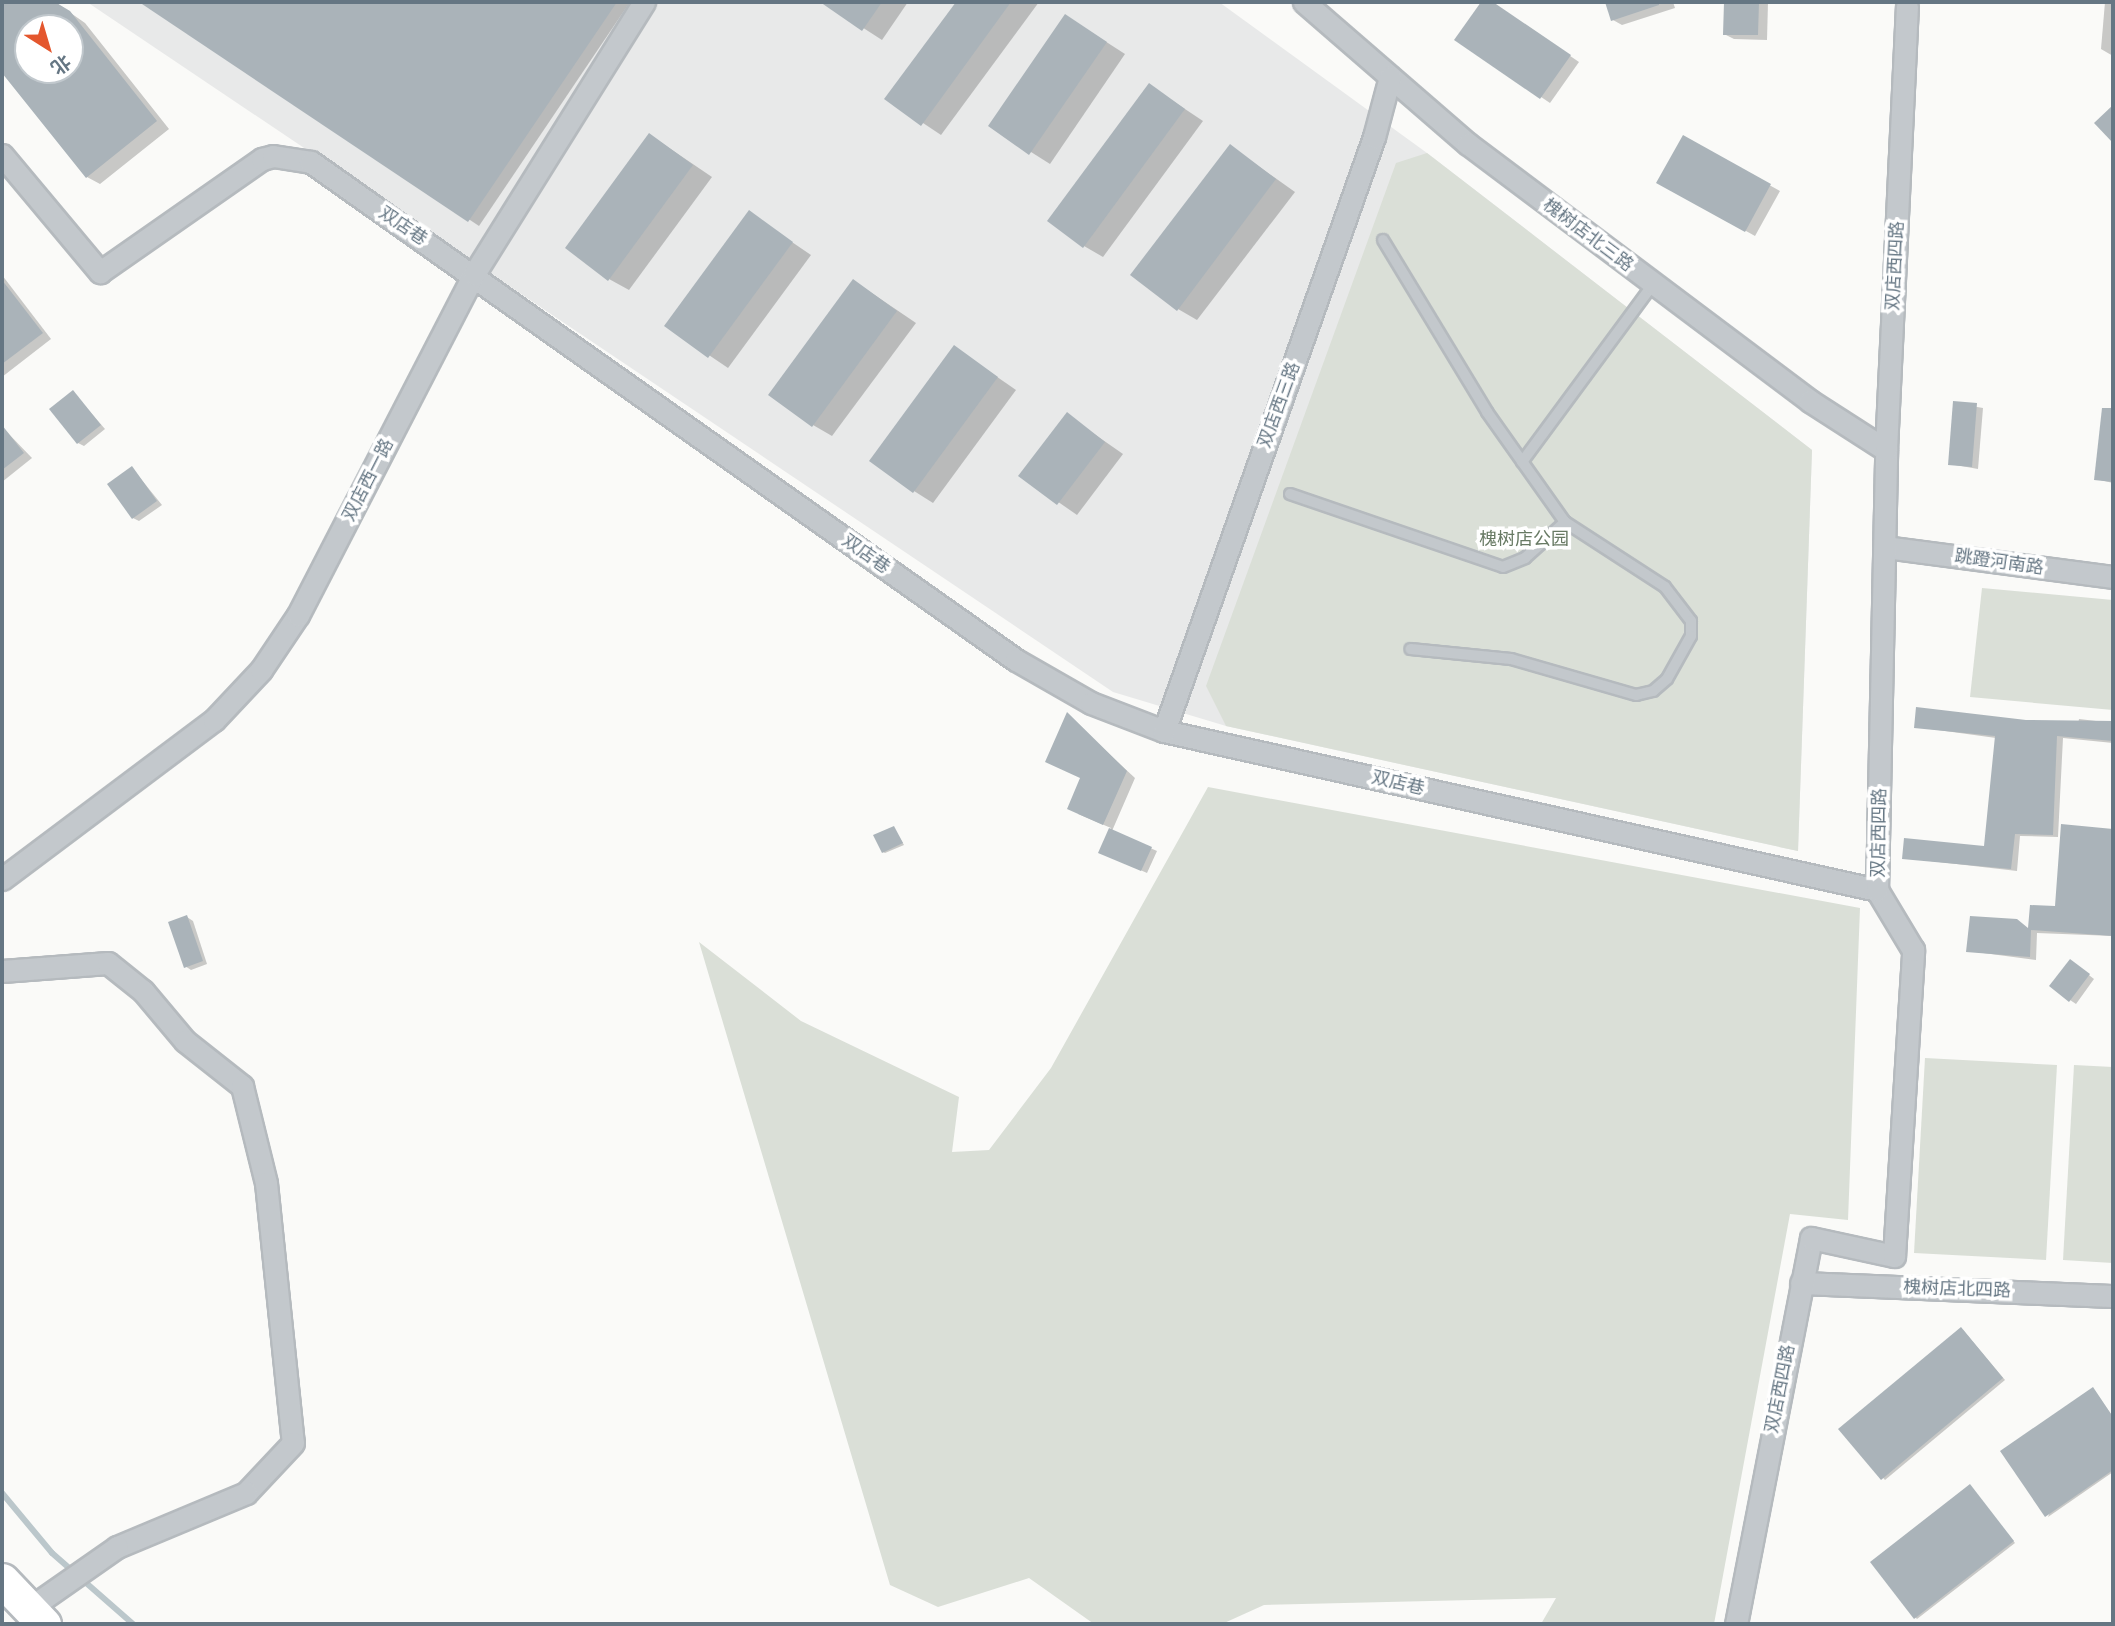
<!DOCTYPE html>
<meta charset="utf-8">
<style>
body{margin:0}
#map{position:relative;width:2115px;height:1626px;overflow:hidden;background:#fafaf8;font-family:Helvetica,"Noto Sans SC",sans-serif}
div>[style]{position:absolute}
.built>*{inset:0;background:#e8e9e9}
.green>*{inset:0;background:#dadfd7}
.shadow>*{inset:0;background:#0003}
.stream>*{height:6px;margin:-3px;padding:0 3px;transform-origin:3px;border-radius:3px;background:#bbc7cb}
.building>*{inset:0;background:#aab3b9}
.roads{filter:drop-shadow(2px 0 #b5babe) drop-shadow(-2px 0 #b5babe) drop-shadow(0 2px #b5babe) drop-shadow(0 -2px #b5babe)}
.lane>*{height:10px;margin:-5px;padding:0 5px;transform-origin:5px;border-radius:5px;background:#c3c8cc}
.street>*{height:21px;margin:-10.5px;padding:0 10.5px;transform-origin:10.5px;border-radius:10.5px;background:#c3c8cc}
.primary>*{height:33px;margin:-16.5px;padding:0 16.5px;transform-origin:16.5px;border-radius:16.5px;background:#fff}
span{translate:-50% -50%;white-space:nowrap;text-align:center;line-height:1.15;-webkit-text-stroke:7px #fff;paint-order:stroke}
.street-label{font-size:18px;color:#657683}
.park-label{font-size:18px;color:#687a64}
.frame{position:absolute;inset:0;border:4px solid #657683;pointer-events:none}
.north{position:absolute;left:14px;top:14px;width:70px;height:70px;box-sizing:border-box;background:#fff;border:2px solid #c1c8cd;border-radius:50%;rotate:143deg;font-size:19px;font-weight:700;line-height:28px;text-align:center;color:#657683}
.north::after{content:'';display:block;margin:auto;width:24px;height:32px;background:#e4572e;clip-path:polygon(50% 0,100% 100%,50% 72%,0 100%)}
</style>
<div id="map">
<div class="built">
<div style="clip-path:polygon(87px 2px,1219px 2px,1427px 153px,1812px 450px,1798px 851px,1226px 726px,1113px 692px)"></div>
</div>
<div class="green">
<div style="clip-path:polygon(1427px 153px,1812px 450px,1798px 851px,1226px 726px,1206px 686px,1396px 163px)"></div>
<div style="clip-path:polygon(1982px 588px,2113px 600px,2113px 710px,1970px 697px)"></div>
<div style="clip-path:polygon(1208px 787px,1860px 908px,1848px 1220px,1790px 1214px,1714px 1624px,1541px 1624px,1556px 1598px,1264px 1605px,1222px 1624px,1094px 1624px,1029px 1578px,938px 1607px,890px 1585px,699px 942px,801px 1021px,959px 1097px,952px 1152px,989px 1150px,1051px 1068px)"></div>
<div style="clip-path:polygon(1925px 1058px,2057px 1065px,2046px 1260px,1914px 1253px)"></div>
<div style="clip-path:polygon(2074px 1065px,2113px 1067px,2113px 1263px,2063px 1260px)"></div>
</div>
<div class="shadow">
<div style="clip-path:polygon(evenodd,2px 2px,55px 2px,85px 23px,169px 129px,100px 184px,87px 177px,2px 70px,2px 2px,28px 28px,70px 28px,70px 70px,28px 70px,28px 28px)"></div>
<div style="clip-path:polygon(142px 2px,630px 2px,479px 226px)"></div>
<div style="clip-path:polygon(823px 2px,908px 2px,882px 40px)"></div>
<div style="clip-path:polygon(958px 2px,1039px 2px,941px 135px,887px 99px)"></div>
<div style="clip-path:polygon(1483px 2px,1491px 2px,1579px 62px,1550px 103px,1457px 40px)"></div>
<div style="clip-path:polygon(1607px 2px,1673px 2px,1675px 8px,1622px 25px,1613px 20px)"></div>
<div style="clip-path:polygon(1725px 2px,1768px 2px,1767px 40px,1734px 39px,1724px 34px)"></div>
<div style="clip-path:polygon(2105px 2px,2113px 2px,2113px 56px,2101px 49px)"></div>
<div style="clip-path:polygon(1066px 16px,1125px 54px,1050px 164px,990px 126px)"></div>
<div style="clip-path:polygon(1149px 85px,1203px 121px,1103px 257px,1084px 246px)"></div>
<div style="clip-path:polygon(650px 135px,712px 177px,629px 290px,609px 279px)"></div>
<div style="clip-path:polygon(1683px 137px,1780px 191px,1755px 236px,1658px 182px)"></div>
<div style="clip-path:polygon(1230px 146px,1295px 192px,1197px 320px,1178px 309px)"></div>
<div style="clip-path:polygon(749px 213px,811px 255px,728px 368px,666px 326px)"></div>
<div style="clip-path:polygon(2px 275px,51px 339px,2px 377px)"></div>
<div style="clip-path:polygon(854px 281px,916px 323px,832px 436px,813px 425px)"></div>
<div style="clip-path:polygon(954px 347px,1016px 390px,933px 503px,914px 491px)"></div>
<div style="clip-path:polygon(73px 392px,105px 429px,84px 446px,78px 443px)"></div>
<div style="clip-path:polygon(1955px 403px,1983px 408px,1978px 469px,1950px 464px)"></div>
<div style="clip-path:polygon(2104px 409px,2113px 410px,2113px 483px,2096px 479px)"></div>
<div style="clip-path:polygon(1067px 415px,1123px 454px,1077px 515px,1021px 476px)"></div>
<div style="clip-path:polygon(3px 428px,32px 458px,2px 482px,2px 429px)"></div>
<div style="clip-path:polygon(132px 468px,162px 505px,139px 521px,133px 518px)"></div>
<div style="clip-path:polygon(1067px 715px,1135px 778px,1112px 831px,1157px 851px,1147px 873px,1100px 852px,1111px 828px,1078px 814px,1082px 778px)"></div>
<div style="clip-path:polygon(2079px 719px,2113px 723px,2113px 743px,2063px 738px,2058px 837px,2020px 836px,2017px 871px,1904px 858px,1985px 848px,1996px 738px,1916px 727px,2078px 724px)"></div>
<div style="clip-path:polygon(2063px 826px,2113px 830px,2113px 936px,2037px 933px,2036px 960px,1968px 951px,2029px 930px,2057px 908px)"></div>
<div style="clip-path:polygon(894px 828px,904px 845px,885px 853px,883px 852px)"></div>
<div style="clip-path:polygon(187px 917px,193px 921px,207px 964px,191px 970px,185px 966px)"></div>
<div style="clip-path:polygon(2076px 965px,2094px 979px,2076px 1004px,2070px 1000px)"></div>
<div style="clip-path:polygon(1963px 1330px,2005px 1380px,1885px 1480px,1841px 1429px)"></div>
<div style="clip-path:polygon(2095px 1391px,2113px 1417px,2113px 1472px,2048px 1517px)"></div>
<div style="clip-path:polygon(1970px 1486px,2015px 1543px,1917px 1619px,1915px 1617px)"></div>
</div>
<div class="stream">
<div style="left:2px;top:1493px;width:78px;rotate:50.2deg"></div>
<div style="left:52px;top:1553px;width:108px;rotate:41.2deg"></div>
</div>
<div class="building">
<div style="clip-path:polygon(evenodd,2px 2px,55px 2px,70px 11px,157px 121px,86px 178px,2px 73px,2px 2px,28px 28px,70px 28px,70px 70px,28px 70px,28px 28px)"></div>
<div style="clip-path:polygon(139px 2px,617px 2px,468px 222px)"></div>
<div style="clip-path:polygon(820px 2px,882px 2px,862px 31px)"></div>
<div style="clip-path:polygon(956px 2px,1011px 2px,921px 126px,884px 99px)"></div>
<div style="clip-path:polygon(1481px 2px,1493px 2px,1571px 55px,1540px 99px,1454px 40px)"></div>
<div style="clip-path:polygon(1605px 2px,1659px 2px,1659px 5px,1611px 21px)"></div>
<div style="clip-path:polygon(1724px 2px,1759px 2px,1758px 35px,1723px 35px)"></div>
<div style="clip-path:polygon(1065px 14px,1107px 42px,1029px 155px,988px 126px)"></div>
<div style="clip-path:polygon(1149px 83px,1185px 109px,1083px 248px,1047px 221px)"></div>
<div style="clip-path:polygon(2113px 105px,2113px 143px,2094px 123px)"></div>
<div style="clip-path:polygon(649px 133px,693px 165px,608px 281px,565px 248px)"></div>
<div style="clip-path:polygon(1683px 135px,1771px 184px,1745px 232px,1656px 183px)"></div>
<div style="clip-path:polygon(1230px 144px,1276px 179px,1177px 311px,1130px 275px)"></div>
<div style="clip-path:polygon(749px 210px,793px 242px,708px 358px,664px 326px)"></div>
<div style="clip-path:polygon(853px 279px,897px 311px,812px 427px,768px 395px)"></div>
<div style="clip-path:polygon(2px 280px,43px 333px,2px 364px)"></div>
<div style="clip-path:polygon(954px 345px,998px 377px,913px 493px,869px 461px)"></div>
<div style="clip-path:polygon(73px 390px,101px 425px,77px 444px,49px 409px)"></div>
<div style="clip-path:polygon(1953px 401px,1977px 403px,1972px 467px,1948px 465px)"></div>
<div style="clip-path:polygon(2102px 408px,2113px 408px,2113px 482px,2094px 480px)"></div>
<div style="clip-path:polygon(1067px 412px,1105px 442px,1057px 505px,1018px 476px)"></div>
<div style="clip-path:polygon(2px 425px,24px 453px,2px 470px)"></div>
<div style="clip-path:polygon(132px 466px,157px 501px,132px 519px,107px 484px)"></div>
<div style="clip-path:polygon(1916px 707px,2026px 720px,2113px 721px,2113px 741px,2057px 736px,2053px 835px,2015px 834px,2011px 869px,1902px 859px,1904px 838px,1984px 846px,1995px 736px,1914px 728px)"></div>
<div style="clip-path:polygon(1067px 712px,1127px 771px,1103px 825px,1067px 809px,1080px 778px,1045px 762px)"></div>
<div style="clip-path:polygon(2061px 824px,2113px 829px,2113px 936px,2031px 930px,2030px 957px,1966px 952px,1970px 916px,2017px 919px,2028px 928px,2030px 905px,2055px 906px)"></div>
<div style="clip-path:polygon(894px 826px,903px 843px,882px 853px,873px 835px)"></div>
<div style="clip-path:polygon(1109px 828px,1152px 847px,1141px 871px,1098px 853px)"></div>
<div style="clip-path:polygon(187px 915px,203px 961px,184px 968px,168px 922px)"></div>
<div style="clip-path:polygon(2070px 959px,2090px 974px,2069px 1002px,2049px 986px)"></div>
<div style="clip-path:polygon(1961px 1327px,2003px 1378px,1881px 1480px,1838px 1429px)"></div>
<div style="clip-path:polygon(2093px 1387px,2113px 1417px,2113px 1470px,2045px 1517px,2000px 1451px)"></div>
<div style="clip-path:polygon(1970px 1484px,2014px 1541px,1914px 1619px,1870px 1562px)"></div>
</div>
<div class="roads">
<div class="lane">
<div style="left:1383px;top:240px;width:201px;rotate:58.8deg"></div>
<div style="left:1487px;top:412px;width:135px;rotate:54.7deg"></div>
<div style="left:1565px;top:522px;width:119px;rotate:33deg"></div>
<div style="left:1665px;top:587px;width:43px;rotate:52.6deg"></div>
<div style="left:1691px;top:621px;width:15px;rotate:90deg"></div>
<div style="left:1691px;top:636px;width:49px;rotate:119.2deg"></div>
<div style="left:1667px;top:679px;width:18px;rotate:139deg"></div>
<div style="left:1653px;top:691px;width:17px;rotate:167deg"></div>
<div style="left:1636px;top:695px;width:130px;rotate:-163.9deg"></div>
<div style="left:1511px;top:659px;width:101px;rotate:-174.3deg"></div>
<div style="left:1522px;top:462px;width:221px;rotate:-53.6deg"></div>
<div style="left:1290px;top:494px;width:225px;rotate:18.9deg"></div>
<div style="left:1503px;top:567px;width:24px;rotate:-22deg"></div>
<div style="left:1525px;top:558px;width:54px;rotate:-42deg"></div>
</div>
<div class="street">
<div style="left:1304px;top:2px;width:217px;rotate:40.9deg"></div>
<div style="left:1468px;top:144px;width:428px;rotate:36.9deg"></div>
<div style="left:1810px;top:401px;width:90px;rotate:32.8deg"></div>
<div style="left:2px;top:155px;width:153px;rotate:50.1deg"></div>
<div style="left:100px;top:272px;width:198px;rotate:-34.9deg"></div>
<div style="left:262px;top:159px;width:11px;rotate:-15deg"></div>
<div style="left:273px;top:156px;width:38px;rotate:9deg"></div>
<div style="left:311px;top:162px;width:863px;rotate:35.24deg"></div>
<div style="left:1016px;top:660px;width:86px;rotate:29.8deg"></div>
<div style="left:1091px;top:703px;width:78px;rotate:21deg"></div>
<div style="left:1164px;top:731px;width:731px;rotate:12.57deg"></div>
<div style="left:1885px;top:547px;width:230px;rotate:7.5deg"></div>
<div style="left:1164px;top:731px;width:630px;rotate:-70.53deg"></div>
<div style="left:1374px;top:137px;width:62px;rotate:-75.1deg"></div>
<div style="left:2px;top:879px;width:265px;rotate:-36.9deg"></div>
<div style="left:214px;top:720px;width:69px;rotate:-46.8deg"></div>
<div style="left:261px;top:670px;width:66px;rotate:-56.1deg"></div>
<div style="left:298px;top:615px;width:384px;rotate:-62.7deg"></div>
<div style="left:474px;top:274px;width:321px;rotate:-58deg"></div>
<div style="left:2px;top:971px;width:106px;rotate:-4.3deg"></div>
<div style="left:108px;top:963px;width:45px;rotate:38.7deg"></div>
<div style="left:143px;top:991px;width:65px;rotate:50deg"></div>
<div style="left:185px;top:1041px;width:73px;rotate:38.3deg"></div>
<div style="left:242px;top:1086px;width:100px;rotate:76.1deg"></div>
<div style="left:266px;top:1183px;width:261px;rotate:84.1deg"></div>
<div style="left:293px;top:1443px;width:69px;rotate:133.2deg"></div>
<div style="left:246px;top:1493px;width:140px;rotate:157.3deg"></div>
<div style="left:117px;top:1547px;width:108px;rotate:145.1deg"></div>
<div style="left:1801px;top:1283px;width:312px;rotate:2.4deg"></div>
<div style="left:1736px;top:1624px;width:393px;rotate:-79deg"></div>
<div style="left:1811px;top:1238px;width:85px;rotate:12.2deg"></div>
<div style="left:1894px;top:1256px;width:307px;rotate:-86.4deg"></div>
<div style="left:1913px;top:950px;width:70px;rotate:-121deg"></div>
<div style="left:1877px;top:890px;width:440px;rotate:-88.8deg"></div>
<div style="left:1886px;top:450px;width:444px;rotate:-87.3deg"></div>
</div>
<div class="primary">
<div style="left:2px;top:1580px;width:61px;rotate:46.3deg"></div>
</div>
</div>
<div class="street-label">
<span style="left:403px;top:226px;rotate:34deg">双店巷</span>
<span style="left:1588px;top:235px;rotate:37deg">槐树店北三路</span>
<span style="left:1895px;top:266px;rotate:-87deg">双店西四路</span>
<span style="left:1279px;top:405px;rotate:-70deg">双店西三路</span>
<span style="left:368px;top:480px;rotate:-63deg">双店西一路</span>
<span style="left:866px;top:554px;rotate:35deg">双店巷</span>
<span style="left:1999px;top:562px;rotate:8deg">跳蹬河南路</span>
<span style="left:1398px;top:783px;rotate:13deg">双店巷</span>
<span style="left:1879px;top:833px;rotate:-89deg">双店西四路</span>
<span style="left:1957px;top:1289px;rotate:2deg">槐树店北四路</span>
<span style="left:1780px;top:1389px;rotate:-79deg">双店西四路</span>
</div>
<div class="park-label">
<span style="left:1524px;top:539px">槐树店公园</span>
</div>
<div class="frame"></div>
<div class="north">北</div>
</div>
